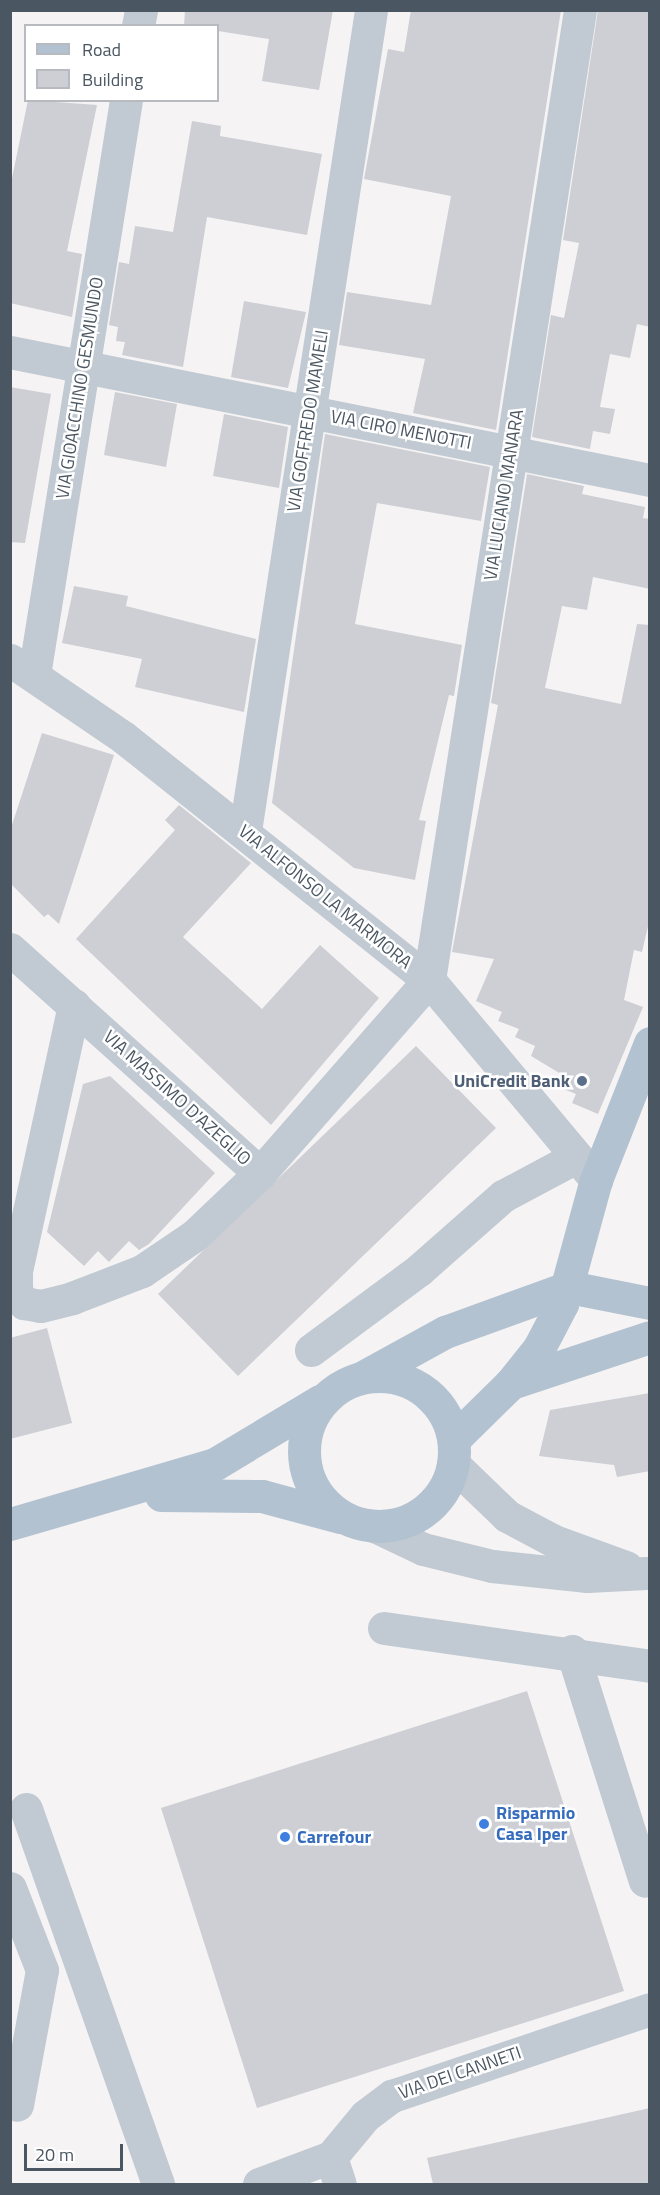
<!DOCTYPE html>
<style>
body{margin:0}
#map{position:relative;width:660px;height:2195px;overflow:hidden;background:#f5f3f3;font-family:"Titillium Web",sans-serif}
div>[style]{position:absolute}
.building>*{inset:0;background:#cdcfd5}
.minor>*{height:33px;margin:-16.5px;padding:0 16.5px;transform-origin:16.5px;border-radius:16.5px;background:#c1cad2}
.major>*{height:33px;margin:-16.5px;padding:0 16.5px;transform-origin:16.5px;border-radius:16.5px;background:#b3c2d1}
.major>.ring{margin:-16.5px;padding:0;box-sizing:content-box;background:none;border:33px solid #b3c2d1;border-radius:50%}
.dots>*{width:16px;height:16px;translate:-50% -50%;box-sizing:border-box;border:3px solid #fff;border-radius:50%}
span{translate:-50% -50%;white-space:nowrap;text-align:center;line-height:1.15;-webkit-text-stroke:5px #fff;paint-order:stroke}
.street-label{font-size:18px;color:#4a5661}
.service-label{font-size:18px;color:#4e5e75;font-weight:700}
.right{translate:-100% -50%;text-align:right}
.shop-label{font-size:18px;color:#366cbe;font-weight:700}
.left{translate:0 -50%;text-align:left}
.frame{position:absolute;inset:0;border:12px solid #4a5661;pointer-events:none}
.legend{position:absolute;left:24px;top:24px;width:195px;height:78px;box-sizing:border-box;background:#fff;border:2px solid #b7bbc0;margin:0;padding:8px 10px;list-style:none;font-size:18px;color:#4a5661}
.legend li{display:flex;align-items:center;gap:12px;height:30px}
.legend b{width:30px;border:2px solid #b7bbc0}
.scale{position:absolute;left:24px;top:2144px;width:99px;height:27px;box-sizing:border-box;border:3px solid #4a5661;border-top:0;padding-left:8px;font-size:18px;line-height:21px;white-space:nowrap;color:#4a5661;-webkit-text-stroke:4px #fff;paint-order:stroke}
</style>
<div id="map">
<div class="building">
<div style="clip-path:polygon(185px 10px,333px 10px,319px 90px,262px 81px,269px 39px,218px 31px,218px 26px,184px 26px)"></div>
<div style="clip-path:polygon(411px 10px,561px 10px,496px 430px,413px 413px,425px 359px,339px 345px,347px 292px,431px 305px,451px 196px,364px 179px,388px 49px,404px 52px)"></div>
<div style="clip-path:polygon(598px 10px,650px 10px,650px 327px,637px 324px,630px 358px,610px 354px,600px 407px,615px 409px,610px 434px,593px 431px,590px 449px,532px 437px,551px 315px,564px 318px,579px 243px,563px 240px)"></div>
<div style="clip-path:polygon(28px 100px,97px 105px,67px 251px,82px 254px,72px 317px,10px 303px,10px 188px)"></div>
<div style="clip-path:polygon(192px 121px,221px 126px,220px 136px,322px 154px,307px 235px,207px 217px,183px 367px,122px 355px,125px 342px,116px 341px,118px 327px,109px 325px,119px 262px,129px 264px,135px 226px,173px 232px)"></div>
<div style="clip-path:polygon(244px 301px,306px 312px,288px 388px,231px 377px)"></div>
<div style="clip-path:polygon(10px 387px,51px 394px,25px 543px,10px 542px)"></div>
<div style="clip-path:polygon(115px 392px,177px 404px,166px 467px,104px 455px)"></div>
<div style="clip-path:polygon(224px 414px,288px 427px,279px 488px,213px 476px)"></div>
<div style="clip-path:polygon(325px 434px,490px 467px,481px 521px,377px 503px,355px 624px,462px 645px,454px 696px,449px 695px,419px 820px,426px 821px,415px 880px,354px 868px,272px 803px)"></div>
<div style="clip-path:polygon(527px 474px,584px 486px,582px 494px,645px 507px,643px 518px,650px 519px,650px 589px,593px 577px,587px 610px,562px 606px,545px 688px,621px 704px,637px 624px,650px 625px,650px 918px,642px 952px,634px 950px,624px 1000px,643px 1007px,598px 1114px,572px 1103px,576px 1094px,561px 1088px,566px 1077px,531px 1056px,535px 1046px,515px 1037px,519px 1029px,498px 1021px,502px 1012px,476px 1001px,494px 959px,452px 952px,498px 705px,491px 703px)"></div>
<div style="clip-path:polygon(74px 586px,128px 596px,126px 606px,256px 639px,244px 712px,135px 687px,142px 659px,62px 643px)"></div>
<div style="clip-path:polygon(42px 733px,114px 755px,59px 924px,48px 914px,44px 917px,10px 883px,10px 831px)"></div>
<div style="clip-path:polygon(179px 805px,251px 863px,183px 937px,262px 1009px,320px 945px,379px 998px,271px 1125px,76px 939px,175px 830px,165px 820px)"></div>
<div style="clip-path:polygon(416px 1046px,496px 1128px,238px 1376px,158px 1294px)"></div>
<div style="clip-path:polygon(110px 1076px,215px 1173px,149px 1244px,139px 1250px,129px 1241px,109px 1262px,98px 1251px,84px 1266px,47px 1232px,83px 1084px)"></div>
<div style="clip-path:polygon(47px 1328px,72px 1423px,10px 1439px,10px 1338px)"></div>
<div style="clip-path:polygon(650px 1393px,650px 1471px,617px 1477px,614px 1465px,539px 1456px,550px 1410px)"></div>
<div style="clip-path:polygon(527px 1691px,624px 1991px,257px 2108px,161px 1808px)"></div>
<div style="clip-path:polygon(650px 2108px,650px 2184px,433px 2184px,427px 2158px)"></div>
</div>
<div class="minor">
<div style="left:138px;top:26px;width:16px;rotate:-79deg"></div>
<div style="left:10px;top:352px;width:653px;rotate:11.31deg"></div>
<div style="left:10px;top:660px;width:137px;rotate:34.3deg"></div>
<div style="left:123px;top:737px;width:391px;rotate:38.5deg"></div>
<div style="left:429px;top:980px;width:261px;rotate:50.1deg"></div>
<div style="left:34px;top:675px;width:582px;rotate:-80.91deg"></div>
<div style="left:245px;top:831px;width:831px;rotate:-81.27deg"></div>
<div style="left:10px;top:949px;width:336px;rotate:41.9deg"></div>
<div style="left:260px;top:1173px;width:257px;rotate:-48.8deg"></div>
<div style="left:429px;top:980px;width:982px;rotate:-81.15deg"></div>
<div style="left:74px;top:1005px;width:271px;rotate:102.3deg"></div>
<div style="left:16px;top:1270px;width:22px;rotate:90deg"></div>
<div style="left:16px;top:1292px;width:14px;rotate:54deg"></div>
<div style="left:24px;top:1303px;width:17px;rotate:10deg"></div>
<div style="left:41px;top:1306px;width:32px;rotate:-14deg"></div>
<div style="left:72px;top:1298px;width:75px;rotate:-21.1deg"></div>
<div style="left:142px;top:1271px;width:64px;rotate:-34.2deg"></div>
<div style="left:195px;top:1235px;width:90px;rotate:-43.6deg"></div>
<div style="left:311px;top:1350px;width:134px;rotate:-36.5deg"></div>
<div style="left:419px;top:1270px;width:112px;rotate:-41.4deg"></div>
<div style="left:503px;top:1196px;width:83px;rotate:-28.1deg"></div>
<div style="left:453px;top:1464px;width:75px;rotate:43.9deg"></div>
<div style="left:507px;top:1516px;width:53px;rotate:28deg"></div>
<div style="left:554px;top:1541px;width:77px;rotate:19.9deg"></div>
<div style="left:375px;top:1526px;width:53px;rotate:25.6deg"></div>
<div style="left:423px;top:1549px;width:71px;rotate:13.8deg"></div>
<div style="left:492px;top:1566px;width:96px;rotate:6deg"></div>
<div style="left:587px;top:1576px;width:59px;rotate:-2.9deg"></div>
<div style="left:384px;top:1628px;width:269px;rotate:8.1deg"></div>
<div style="left:572px;top:1651px;width:241px;rotate:72.4deg"></div>
<div style="left:26px;top:1809px;width:398px;rotate:70.6deg"></div>
<div style="left:10px;top:1888px;width:88px;rotate:68.7deg"></div>
<div style="left:42px;top:1970px;width:137px;rotate:100.5deg"></div>
<div style="left:331px;top:2157px;width:28px;rotate:72deg"></div>
<div style="left:259px;top:2184px;width:77px;rotate:-20.6deg"></div>
<div style="left:331px;top:2157px;width:53px;rotate:-50.3deg"></div>
<div style="left:365px;top:2116px;width:34px;rotate:-37deg"></div>
<div style="left:392px;top:2096px;width:272px;rotate:-18.6deg"></div>
</div>
<div class="major">
<div class="ring" style="left:304px;top:1376px;width:117px;height:117px"></div>
<div style="left:363px;top:1377px;width:94px;rotate:-28.8deg"></div>
<div style="left:445px;top:1332px;width:132px;rotate:-19.9deg"></div>
<div style="left:569px;top:1287px;width:83px;rotate:11.2deg"></div>
<div style="left:511px;top:1383px;width:45px;rotate:-51.3deg"></div>
<div style="left:539px;top:1348px;width:50px;rotate:-62.4deg"></div>
<div style="left:562px;top:1304px;width:129px;rotate:-74.7deg"></div>
<div style="left:596px;top:1180px;width:147px;rotate:-68.5deg"></div>
<div style="left:454px;top:1439px;width:80px;rotate:-44.5deg"></div>
<div style="left:511px;top:1383px;width:146px;rotate:-18.3deg"></div>
<div style="left:161px;top:1495px;width:101px;rotate:0.6deg"></div>
<div style="left:262px;top:1496px;width:81px;rotate:15.1deg"></div>
<div style="left:10px;top:1524px;width:214px;rotate:-16.3deg"></div>
<div style="left:215px;top:1464px;width:122px;rotate:-31deg"></div>
</div>
<div class="dots">
<div style="left:582px;top:1081px;background:#5c6f8a"></div>
<div style="left:484px;top:1824px;background:#3f7fe0"></div>
<div style="left:285px;top:1837px;background:#3f7fe0"></div>
</div>
<div class="street-label">
<span style="left:80px;top:388px;rotate:-81deg">VIA GIOACCHINO GESMUNDO</span>
<span style="left:308px;top:421px;rotate:-81deg">VIA GOFFREDO MAMELI</span>
<span style="left:401px;top:430px;rotate:11deg">VIA CIRO MENOTTI</span>
<span style="left:504px;top:495px;rotate:-81deg">VIA LUCIANO MANARA</span>
<span style="left:325px;top:897px;rotate:39deg">VIA ALFONSO LA MARMORA</span>
<span style="left:177px;top:1098px;rotate:42deg">VIA MASSIMO D'AZEGLIO</span>
<span style="left:460px;top:2073px;rotate:-19deg">VIA DEI CANNETI</span>
</div>
<div class="service-label">
<span class="right" style="left:570px;top:1081px">UniCredit Bank</span>
</div>
<div class="shop-label">
<span class="left" style="left:496px;top:1824px">Risparmio<br>Casa Iper</span>
<span class="left" style="left:297px;top:1837px">Carrefour</span>
</div>
<div class="frame"></div>
<ul class="legend">
<li><b style="height:8px;background:#b3c2d1"></b>Road</li>
<li><b style="height:16px;background:#cdcfd5"></b>Building</li>
</ul>
<div class="scale">20 m</div>
</div>
